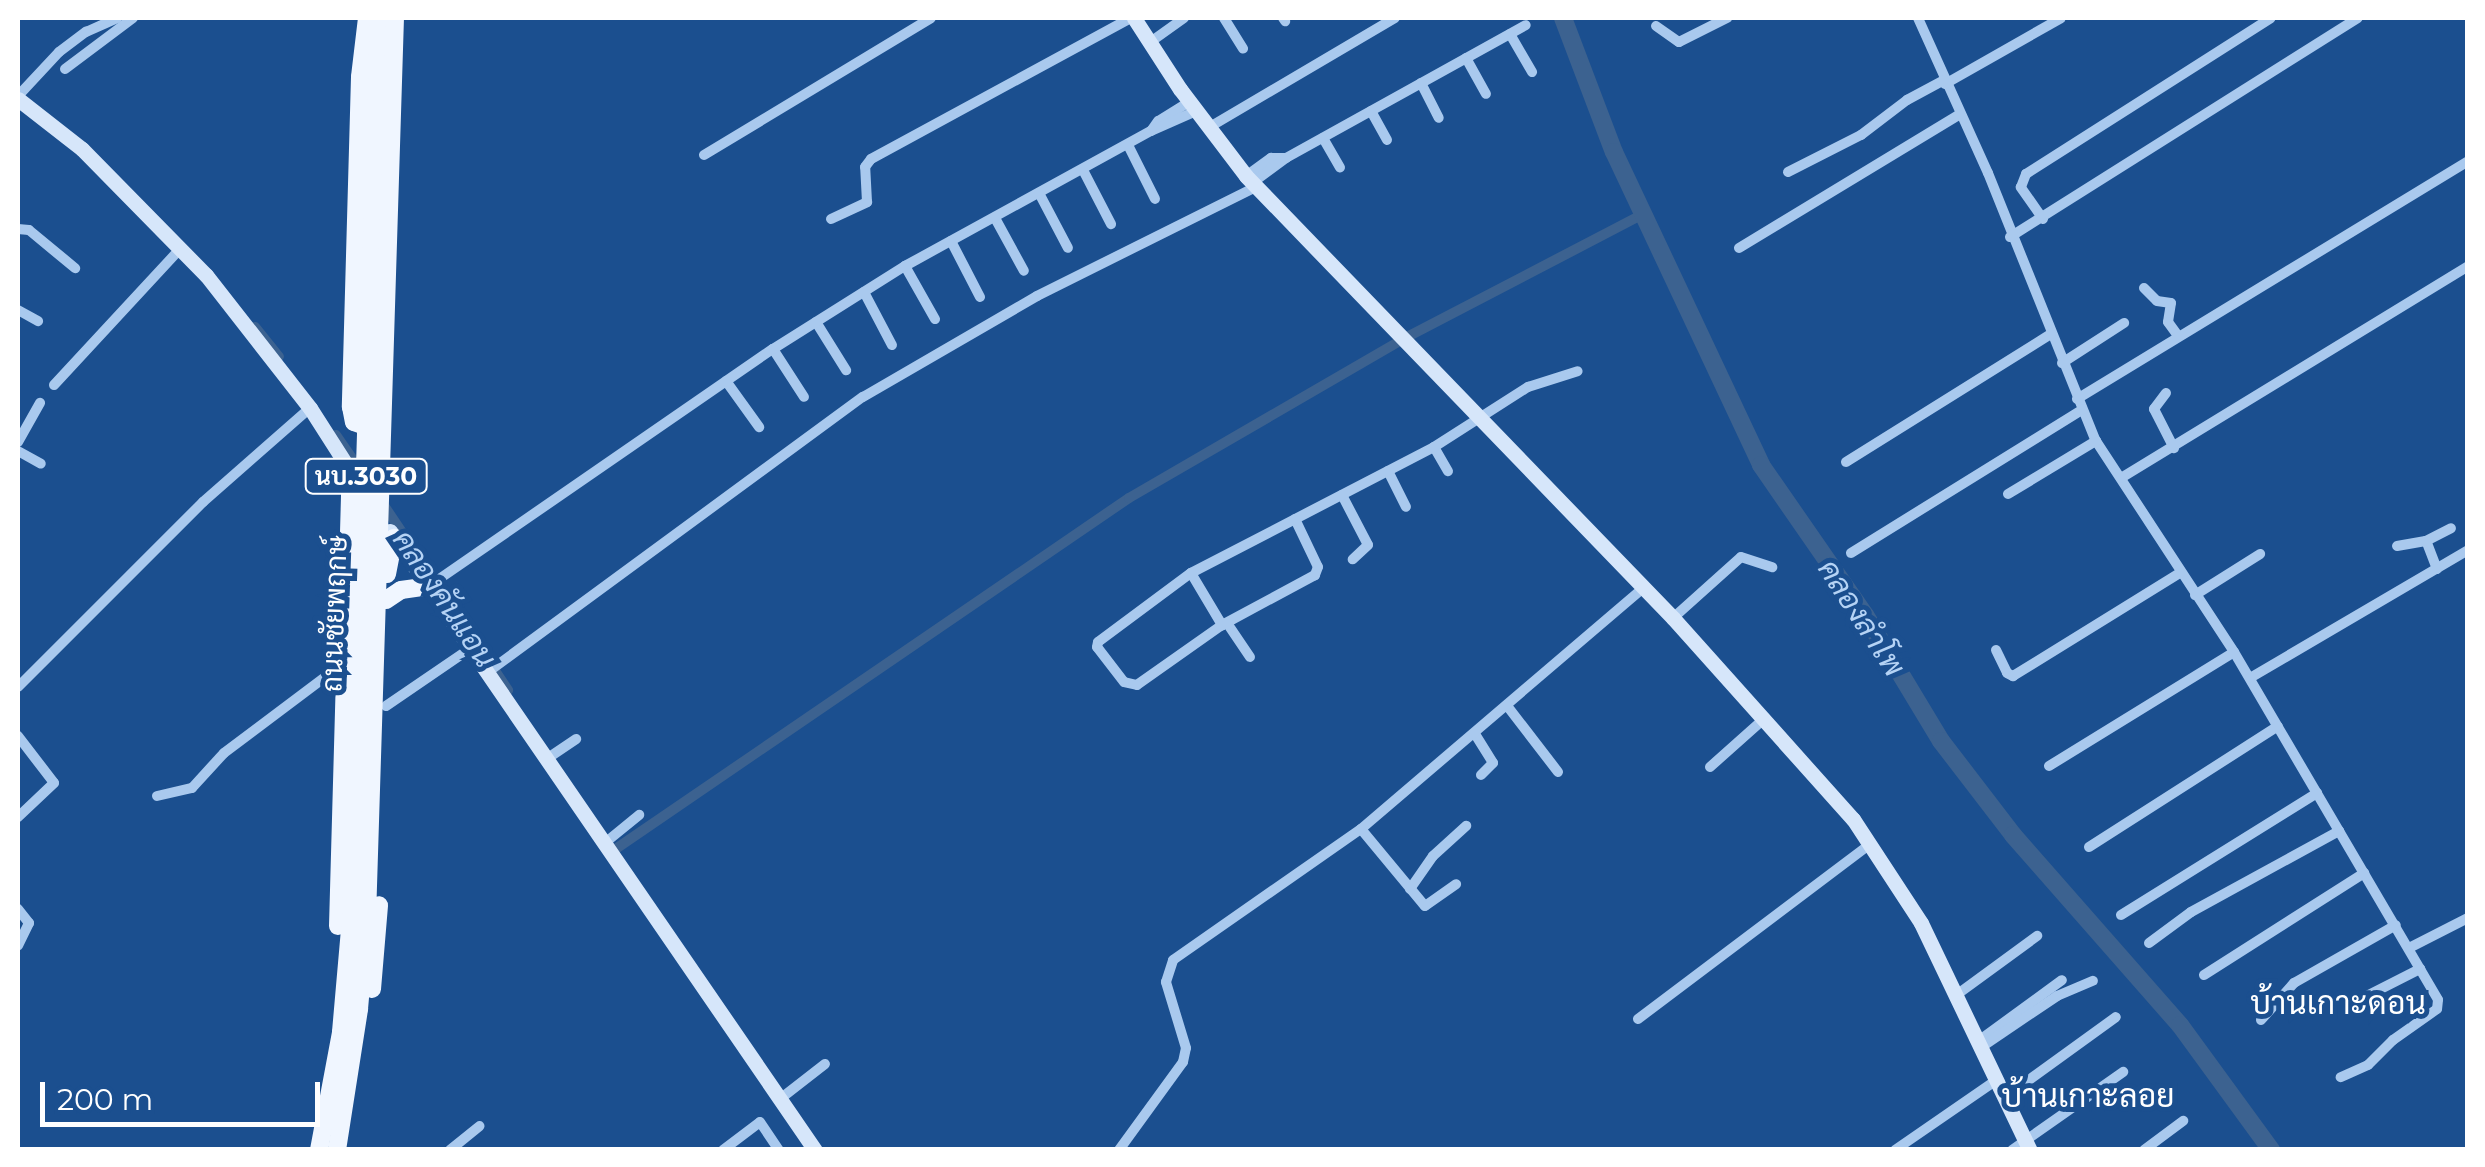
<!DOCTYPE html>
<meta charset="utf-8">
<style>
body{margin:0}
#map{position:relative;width:2485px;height:1167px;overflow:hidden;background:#1b4f8f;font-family:Montserrat,Sarabun,sans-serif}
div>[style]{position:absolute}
.canal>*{height:10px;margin:-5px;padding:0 5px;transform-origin:5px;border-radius:5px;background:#3c6290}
.river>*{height:18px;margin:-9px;padding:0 9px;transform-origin:9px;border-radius:9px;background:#3c6290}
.street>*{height:10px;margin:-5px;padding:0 5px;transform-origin:5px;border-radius:5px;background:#a9c9ee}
.secondary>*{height:15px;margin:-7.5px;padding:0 7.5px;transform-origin:7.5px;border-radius:7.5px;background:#d6e6fa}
.primary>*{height:18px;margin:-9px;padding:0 9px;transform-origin:9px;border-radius:9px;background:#f0f6ff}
span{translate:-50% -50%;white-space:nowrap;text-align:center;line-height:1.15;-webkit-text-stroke:10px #1b4f8f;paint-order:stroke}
.shield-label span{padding:2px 8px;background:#1b4f8f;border:2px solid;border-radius:8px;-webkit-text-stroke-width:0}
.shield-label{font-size:25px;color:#fff;font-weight:700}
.street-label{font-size:28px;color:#fff}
.water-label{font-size:30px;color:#b5d3f5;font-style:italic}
.quarter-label{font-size:32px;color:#fff}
.frame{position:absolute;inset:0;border:20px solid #fff;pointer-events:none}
.scale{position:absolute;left:40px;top:1082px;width:280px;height:45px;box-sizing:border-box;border:5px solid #fff;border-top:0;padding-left:12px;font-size:30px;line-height:35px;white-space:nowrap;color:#fff;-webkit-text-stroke:8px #1b4f8f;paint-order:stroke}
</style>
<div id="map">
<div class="canal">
<div style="left:255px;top:327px;width:38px;rotate:51deg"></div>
<div style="left:336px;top:435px;width:47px;rotate:55.3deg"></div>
<div style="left:381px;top:501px;width:228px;rotate:56.1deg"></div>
<div style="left:617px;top:848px;width:620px;rotate:-34.36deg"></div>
<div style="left:1129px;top:498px;width:321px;rotate:-30.1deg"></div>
<div style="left:1407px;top:337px;width:266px;rotate:-27.5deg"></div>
</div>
<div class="river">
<div style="left:1563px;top:18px;width:143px;rotate:69.2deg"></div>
<div style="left:1614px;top:152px;width:346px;rotate:64.8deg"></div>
<div style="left:1761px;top:465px;width:183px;rotate:55.3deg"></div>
<div style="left:1865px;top:615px;width:147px;rotate:58.9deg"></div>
<div style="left:1941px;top:741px;width:118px;rotate:52.5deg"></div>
<div style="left:2013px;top:835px;width:253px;rotate:48.7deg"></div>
<div style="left:2180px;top:1025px;width:155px;rotate:53.9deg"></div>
</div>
<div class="street">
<div style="left:1224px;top:18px;width:36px;rotate:58deg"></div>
<div style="left:1283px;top:18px;width:4px;rotate:56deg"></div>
<div style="left:1918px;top:18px;width:170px;rotate:65.7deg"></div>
<div style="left:1988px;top:173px;width:289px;rotate:68.1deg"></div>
<div style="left:2096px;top:441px;width:252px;rotate:56.8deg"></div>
<div style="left:2234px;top:652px;width:403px;rotate:59.6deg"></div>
<div style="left:2438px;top:1000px;width:9px;rotate:96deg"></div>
<div style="left:2437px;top:1009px;width:54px;rotate:144.8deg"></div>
<div style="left:2393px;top:1040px;width:35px;rotate:135deg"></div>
<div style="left:2368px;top:1065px;width:30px;rotate:156deg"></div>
<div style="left:1656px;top:26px;width:28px;rotate:35deg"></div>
<div style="left:1679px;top:42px;width:54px;rotate:-26.6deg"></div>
<div style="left:1510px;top:34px;width:44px;rotate:59.9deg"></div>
<div style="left:1149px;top:43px;width:43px;rotate:-35.5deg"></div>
<div style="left:1466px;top:58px;width:41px;rotate:60.9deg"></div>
<div style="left:65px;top:69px;width:85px;rotate:-36.9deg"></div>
<div style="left:1421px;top:83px;width:39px;rotate:63deg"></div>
<div style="left:1945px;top:84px;width:133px;rotate:-29.6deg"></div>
<div style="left:18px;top:96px;width:60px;rotate:-47deg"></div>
<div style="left:59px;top:52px;width:34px;rotate:-37deg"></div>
<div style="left:86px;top:32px;width:34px;rotate:-24deg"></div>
<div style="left:1189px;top:102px;width:36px;rotate:148deg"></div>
<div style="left:1158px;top:121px;width:12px;rotate:125deg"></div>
<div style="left:1151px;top:131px;width:49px;rotate:-24deg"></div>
<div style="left:1371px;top:111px;width:33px;rotate:61deg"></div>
<div style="left:1208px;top:128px;width:217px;rotate:-30.5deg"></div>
<div style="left:1323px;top:138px;width:34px;rotate:60deg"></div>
<div style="left:1129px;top:147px;width:58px;rotate:63.4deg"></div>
<div style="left:704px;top:155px;width:265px;rotate:-31.1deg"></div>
<div style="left:1286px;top:158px;width:274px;rotate:-29deg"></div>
<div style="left:1083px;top:170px;width:61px;rotate:62.6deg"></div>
<div style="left:1788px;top:172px;width:82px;rotate:-26.9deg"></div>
<div style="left:1861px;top:135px;width:58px;rotate:-37.3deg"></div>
<div style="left:1907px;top:100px;width:42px;rotate:-28.4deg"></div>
<div style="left:1246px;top:176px;width:31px;rotate:-36deg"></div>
<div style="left:1271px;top:158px;width:15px"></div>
<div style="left:1286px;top:158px;width:42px;rotate:143.7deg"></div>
<div style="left:1039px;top:193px;width:62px;rotate:62.2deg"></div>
<div style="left:995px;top:218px;width:60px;rotate:61.3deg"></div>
<div style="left:831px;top:219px;width:40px;rotate:-25deg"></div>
<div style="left:867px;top:202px;width:35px;rotate:-93deg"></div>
<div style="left:865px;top:167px;width:10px;rotate:-53deg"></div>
<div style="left:871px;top:159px;width:296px;rotate:-28.5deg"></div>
<div style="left:2043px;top:219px;width:39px;rotate:-125deg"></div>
<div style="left:2021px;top:187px;width:14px;rotate:-69deg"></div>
<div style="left:2026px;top:174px;width:290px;rotate:-32.5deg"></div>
<div style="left:18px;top:229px;width:11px;rotate:5deg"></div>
<div style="left:29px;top:230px;width:60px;rotate:39.6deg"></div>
<div style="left:2010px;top:237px;width:411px;rotate:-32.2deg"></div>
<div style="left:951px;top:241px;width:63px;rotate:62.6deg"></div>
<div style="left:1739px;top:248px;width:257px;rotate:-31.2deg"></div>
<div style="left:905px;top:266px;width:61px;rotate:60.5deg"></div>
<div style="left:2144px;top:288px;width:18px;rotate:45deg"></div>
<div style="left:2157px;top:301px;width:14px;rotate:8deg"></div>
<div style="left:2171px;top:303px;width:19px;rotate:99deg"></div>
<div style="left:2168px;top:322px;width:17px;rotate:54deg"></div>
<div style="left:864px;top:292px;width:60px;rotate:62.2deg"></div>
<div style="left:18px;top:310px;width:23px;rotate:29deg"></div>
<div style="left:816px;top:322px;width:57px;rotate:58deg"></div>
<div style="left:773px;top:349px;width:57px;rotate:57.1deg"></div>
<div style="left:2062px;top:363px;width:74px;rotate:-32.8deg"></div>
<div style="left:726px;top:381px;width:57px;rotate:54.3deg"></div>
<div style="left:54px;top:385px;width:185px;rotate:-47.2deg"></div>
<div style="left:2166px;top:393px;width:20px;rotate:127deg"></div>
<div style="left:2154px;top:409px;width:44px;rotate:62.9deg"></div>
<div style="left:2077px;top:399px;width:458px;rotate:-31.3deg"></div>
<div style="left:18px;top:442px;width:45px;rotate:-60.6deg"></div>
<div style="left:1434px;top:447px;width:28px;rotate:60deg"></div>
<div style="left:18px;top:451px;width:26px;rotate:29deg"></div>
<div style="left:1846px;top:462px;width:242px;rotate:-32deg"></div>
<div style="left:1388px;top:471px;width:40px;rotate:63.4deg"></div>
<div style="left:2121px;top:478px;width:407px;rotate:-31.4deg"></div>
<div style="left:2008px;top:494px;width:103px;rotate:-31.1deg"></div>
<div style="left:1342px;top:495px;width:56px;rotate:62.5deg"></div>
<div style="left:1368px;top:545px;width:21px;rotate:137deg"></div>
<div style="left:1295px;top:519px;width:53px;rotate:64.4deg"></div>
<div style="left:1318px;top:567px;width:9px;rotate:111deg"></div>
<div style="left:1315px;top:575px;width:106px;rotate:151.7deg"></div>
<div style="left:1222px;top:625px;width:104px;rotate:144.8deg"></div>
<div style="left:1137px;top:685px;width:13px;rotate:-167deg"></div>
<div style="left:1124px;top:682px;width:44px;rotate:-127.6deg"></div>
<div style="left:1097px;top:647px;width:5px;rotate:-79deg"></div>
<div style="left:1098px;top:642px;width:116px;rotate:-36.6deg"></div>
<div style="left:1191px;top:573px;width:274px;rotate:-27.4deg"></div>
<div style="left:1434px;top:447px;width:112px;rotate:-32.6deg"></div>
<div style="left:1528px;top:387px;width:52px;rotate:-17.7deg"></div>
<div style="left:2397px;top:546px;width:29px;rotate:-10deg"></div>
<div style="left:1851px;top:553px;width:272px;rotate:-31.8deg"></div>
<div style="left:2437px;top:569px;width:30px;rotate:-111deg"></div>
<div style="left:2426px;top:541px;width:28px;rotate:-27deg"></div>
<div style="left:1191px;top:573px;width:61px;rotate:59.2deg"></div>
<div style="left:429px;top:586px;width:418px;rotate:-34.6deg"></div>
<div style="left:773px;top:349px;width:156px;rotate:-32.2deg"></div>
<div style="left:905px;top:266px;width:281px;rotate:-28.8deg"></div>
<div style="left:2195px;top:595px;width:77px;rotate:-32.2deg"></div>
<div style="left:1673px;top:618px;width:91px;rotate:-41.9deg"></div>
<div style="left:1741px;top:557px;width:33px;rotate:18deg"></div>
<div style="left:1227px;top:623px;width:41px;rotate:55.9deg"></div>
<div style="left:1996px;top:650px;width:25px;rotate:64deg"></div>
<div style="left:2007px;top:673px;width:7px;rotate:27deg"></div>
<div style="left:2013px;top:676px;width:196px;rotate:-31.7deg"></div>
<div style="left:488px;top:672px;width:465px;rotate:-36.3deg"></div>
<div style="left:863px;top:397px;width:201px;rotate:-30.1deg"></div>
<div style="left:1037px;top:296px;width:245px;rotate:-26.5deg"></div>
<div style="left:2250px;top:678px;width:253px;rotate:-30.4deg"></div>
<div style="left:18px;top:687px;width:262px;rotate:-45deg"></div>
<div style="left:203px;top:502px;width:142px;rotate:-41.3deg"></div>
<div style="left:386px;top:706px;width:103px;rotate:-34.3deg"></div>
<div style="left:1508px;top:707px;width:82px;rotate:52.4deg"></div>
<div style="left:1475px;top:734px;width:34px;rotate:58deg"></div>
<div style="left:1493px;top:763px;width:17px;rotate:135deg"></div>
<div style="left:18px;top:736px;width:59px;rotate:52.5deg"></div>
<div style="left:54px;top:783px;width:50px;rotate:136.6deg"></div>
<div style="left:548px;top:758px;width:34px;rotate:-34deg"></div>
<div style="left:2049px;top:766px;width:217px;rotate:-31.6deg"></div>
<div style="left:1710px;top:767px;width:74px;rotate:-41.7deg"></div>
<div style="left:157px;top:796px;width:36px;rotate:-13deg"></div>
<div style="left:192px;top:788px;width:47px;rotate:-47.6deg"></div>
<div style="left:224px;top:753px;width:151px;rotate:-36.9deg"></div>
<div style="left:1361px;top:829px;width:100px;rotate:50.3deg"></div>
<div style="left:1425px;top:906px;width:38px;rotate:-35deg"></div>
<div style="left:606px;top:842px;width:43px;rotate:-39.3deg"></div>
<div style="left:2089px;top:847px;width:224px;rotate:-32.6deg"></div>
<div style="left:1410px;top:889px;width:40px;rotate:-55.1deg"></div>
<div style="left:1433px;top:856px;width:45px;rotate:-42.3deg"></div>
<div style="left:18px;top:909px;width:18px;rotate:52deg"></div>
<div style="left:29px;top:923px;width:25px;rotate:116deg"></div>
<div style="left:2121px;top:915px;width:231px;rotate:-31.9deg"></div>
<div style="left:2149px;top:943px;width:52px;rotate:-36.4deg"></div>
<div style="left:2191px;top:912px;width:169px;rotate:-28.7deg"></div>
<div style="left:2409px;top:948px;width:66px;rotate:-27deg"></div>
<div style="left:2204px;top:975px;width:190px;rotate:-32.5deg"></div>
<div style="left:1955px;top:996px;width:102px;rotate:-36.2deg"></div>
<div style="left:2349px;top:1005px;width:80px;rotate:-26.9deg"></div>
<div style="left:1638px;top:1019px;width:291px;rotate:-37deg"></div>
<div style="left:2261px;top:1020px;width:50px;rotate:-48.3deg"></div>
<div style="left:2294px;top:983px;width:117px;rotate:-29.6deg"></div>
<div style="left:1977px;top:1042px;width:105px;rotate:-36.1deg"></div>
<div style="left:1980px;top:1048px;width:93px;rotate:-34deg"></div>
<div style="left:2057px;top:996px;width:39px;rotate:-23deg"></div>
<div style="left:2004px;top:1098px;width:138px;rotate:-35.9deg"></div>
<div style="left:780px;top:1099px;width:57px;rotate:-37.9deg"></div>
<div style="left:450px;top:1150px;width:38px;rotate:-39deg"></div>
<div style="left:723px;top:1150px;width:46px;rotate:-37.1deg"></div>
<div style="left:760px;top:1122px;width:34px;rotate:56deg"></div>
<div style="left:1119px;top:1150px;width:109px;rotate:-54deg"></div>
<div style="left:1183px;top:1062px;width:14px;rotate:-78deg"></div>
<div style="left:1186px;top:1048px;width:69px;rotate:-106.9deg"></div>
<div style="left:1166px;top:982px;width:23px;rotate:-72deg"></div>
<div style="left:1173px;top:960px;width:229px;rotate:-34.9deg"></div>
<div style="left:1361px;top:829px;width:370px;rotate:-40.5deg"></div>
<div style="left:1895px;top:1150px;width:121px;rotate:-34.6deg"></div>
<div style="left:2012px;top:1150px;width:136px;rotate:-35.1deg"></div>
<div style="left:2144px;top:1150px;width:49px;rotate:-36.6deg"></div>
</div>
<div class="secondary">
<div style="left:1134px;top:18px;width:85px;rotate:57.1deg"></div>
<div style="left:1180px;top:89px;width:109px;rotate:52.8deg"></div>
<div style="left:1246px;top:176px;width:615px;rotate:45.99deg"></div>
<div style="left:1673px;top:618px;width:270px;rotate:48.2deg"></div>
<div style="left:1853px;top:819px;width:124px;rotate:56.8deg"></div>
<div style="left:1921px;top:923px;width:252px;rotate:64.4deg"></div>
<div style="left:18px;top:99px;width:81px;rotate:38deg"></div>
<div style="left:82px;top:149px;width:177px;rotate:45.5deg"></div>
<div style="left:206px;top:275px;width:169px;rotate:52deg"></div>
<div style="left:310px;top:408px;width:89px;rotate:57.4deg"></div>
<div style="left:390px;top:531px;width:751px;rotate:55.53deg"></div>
</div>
<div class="primary">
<div style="left:367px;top:18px;width:59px;rotate:96.8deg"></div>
<div style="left:360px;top:77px;width:330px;rotate:91.6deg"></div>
<div style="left:351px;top:407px;width:15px;rotate:79deg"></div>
<div style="left:354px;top:422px;width:23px;rotate:20deg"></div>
<div style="left:387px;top:574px;width:37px;rotate:-79deg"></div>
<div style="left:386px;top:600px;width:18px;rotate:-34deg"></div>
<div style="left:401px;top:590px;width:28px;rotate:-8deg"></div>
<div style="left:338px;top:926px;width:453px;rotate:-88.4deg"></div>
<div style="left:372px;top:989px;width:84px;rotate:-85.2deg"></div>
<div style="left:319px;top:1150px;width:120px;rotate:-79.4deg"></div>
<div style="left:341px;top:1032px;width:115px;rotate:-85deg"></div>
<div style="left:351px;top:917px;width:899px;rotate:-88.22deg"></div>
<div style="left:337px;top:1150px;width:143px;rotate:-81.1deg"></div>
<div style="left:359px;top:1009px;width:91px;rotate:-85deg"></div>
<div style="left:367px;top:918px;width:900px;rotate:-88.22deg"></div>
</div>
<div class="shield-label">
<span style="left:366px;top:476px">นบ.3030</span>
</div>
<div class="street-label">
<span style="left:334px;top:614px;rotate:-88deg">ถนนชัยพฤกษ์</span>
</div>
<div class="water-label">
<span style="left:444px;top:599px;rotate:56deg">คลองคันแอน</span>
<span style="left:1861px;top:618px;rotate:57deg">คลองลำโพ</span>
</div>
<div class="quarter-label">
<span style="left:2338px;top:1003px">บ้านเกาะดอน</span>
<span style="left:2088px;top:1096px">บ้านเกาะลอย</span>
</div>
<div class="frame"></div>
<div class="scale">200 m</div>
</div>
